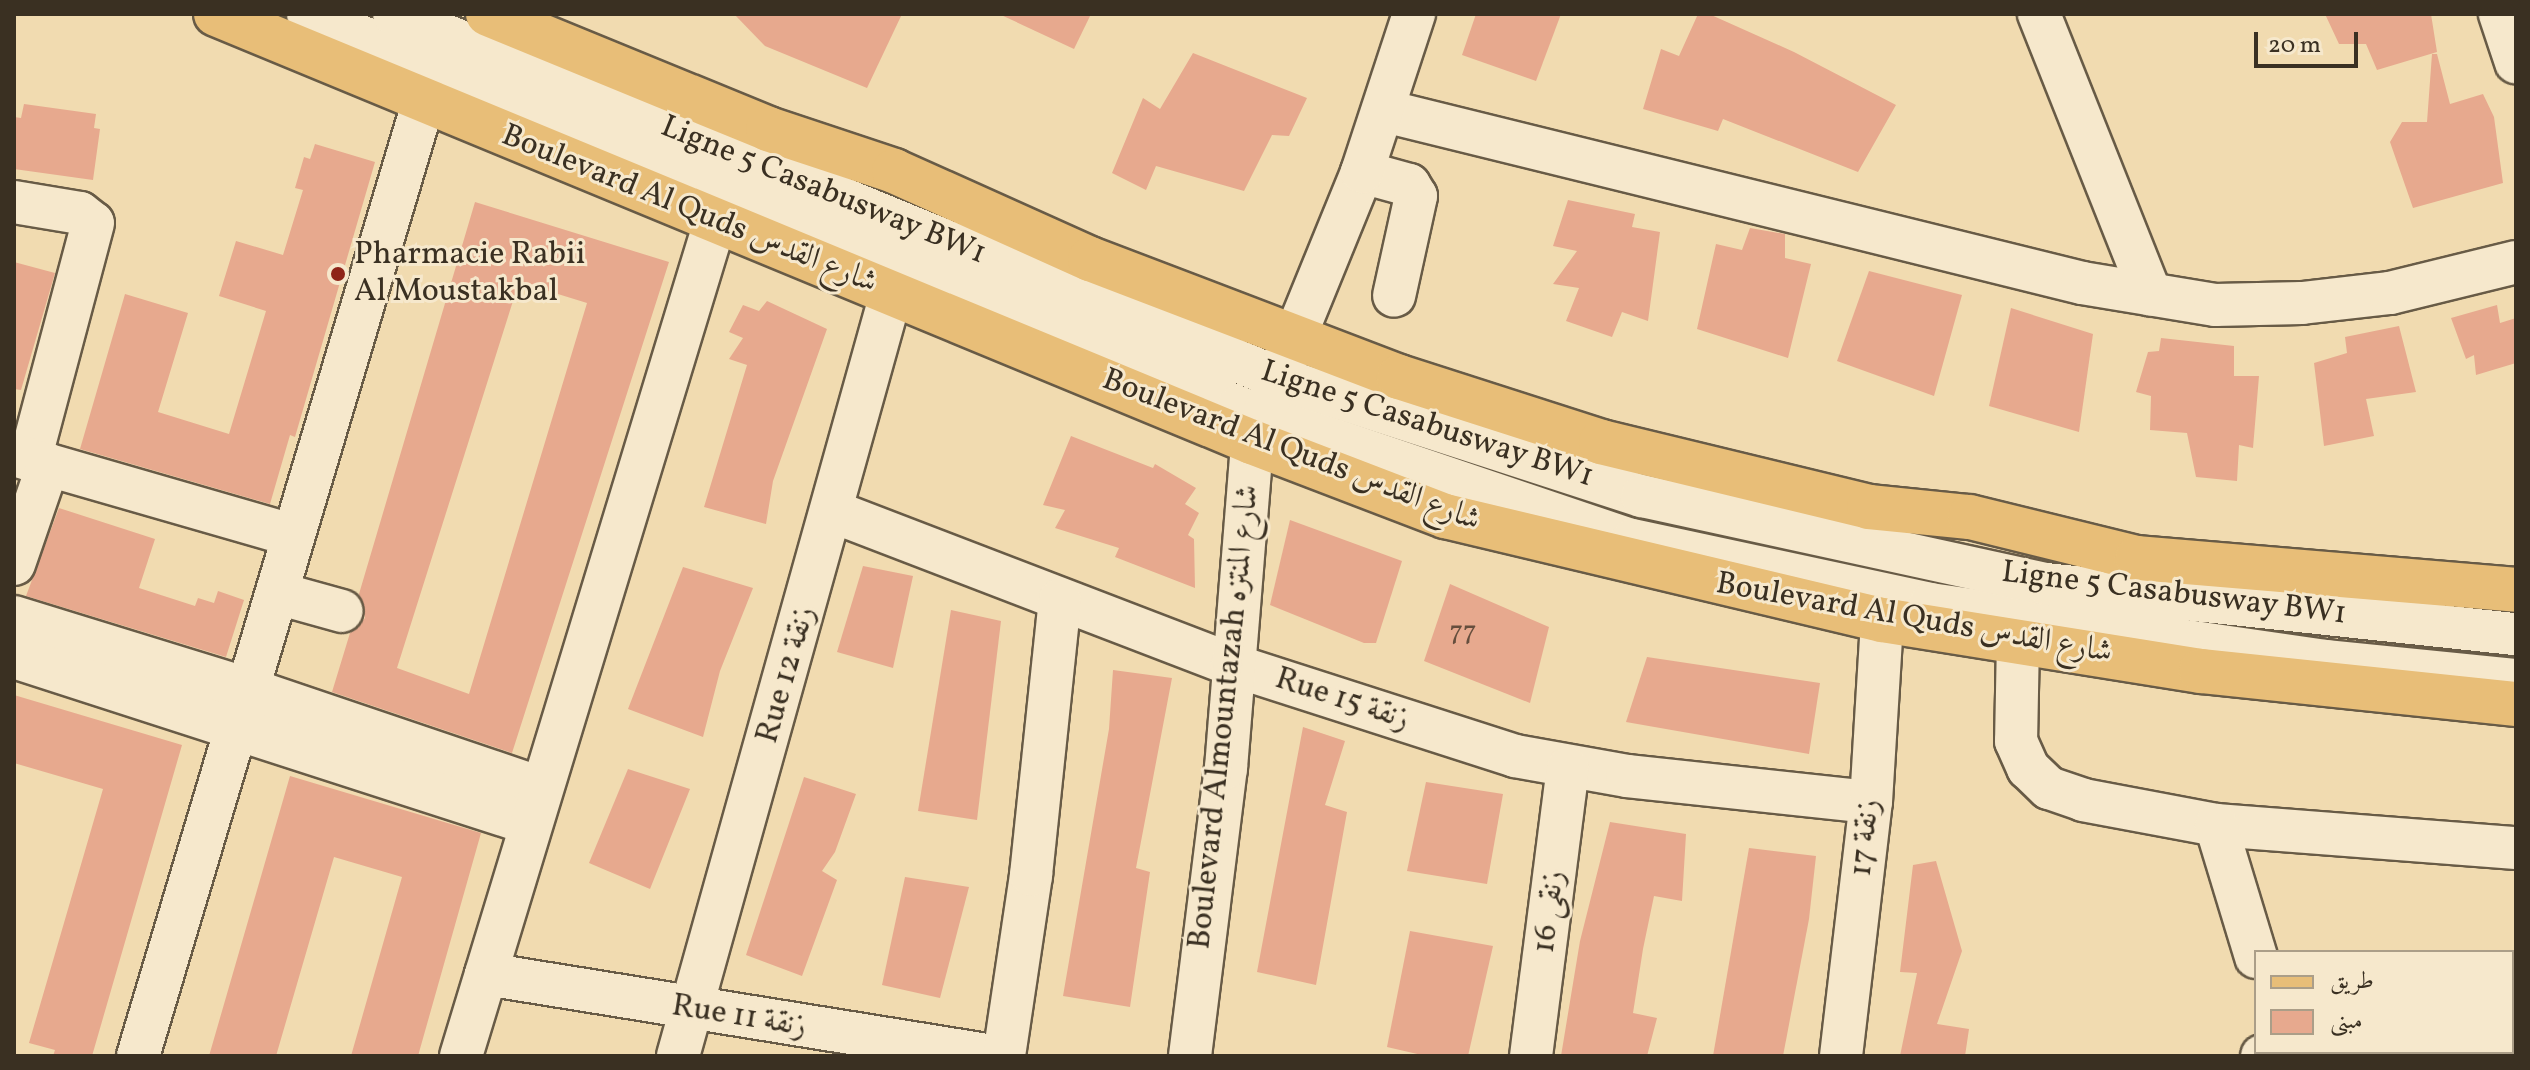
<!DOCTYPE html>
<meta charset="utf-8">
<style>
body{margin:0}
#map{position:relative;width:2530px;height:1070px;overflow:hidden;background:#f1dbb0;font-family:Vollkorn,Amiri,serif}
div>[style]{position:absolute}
.building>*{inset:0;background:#e7a98e}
.roads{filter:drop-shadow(2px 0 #685b46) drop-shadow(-2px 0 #685b46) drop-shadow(0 2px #685b46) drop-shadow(0 -2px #685b46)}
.minor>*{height:42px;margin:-21px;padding:0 21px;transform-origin:21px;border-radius:21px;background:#f6e8cc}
.major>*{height:44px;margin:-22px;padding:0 22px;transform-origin:22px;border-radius:22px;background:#e8be78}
.dots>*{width:22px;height:22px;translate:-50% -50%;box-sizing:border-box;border:4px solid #f6e8cc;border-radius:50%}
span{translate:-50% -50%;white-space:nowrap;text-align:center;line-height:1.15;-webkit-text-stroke:6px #f6e8cc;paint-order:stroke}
.number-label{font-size:28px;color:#654e3d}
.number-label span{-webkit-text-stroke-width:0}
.street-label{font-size:32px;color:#3a3022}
.poi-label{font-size:32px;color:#3a3022}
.left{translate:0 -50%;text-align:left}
.frame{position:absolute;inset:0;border:16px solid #3a3022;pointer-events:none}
.legend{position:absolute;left:2254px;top:950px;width:260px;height:104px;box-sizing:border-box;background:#f6e8cc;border:2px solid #ab9e88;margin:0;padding:10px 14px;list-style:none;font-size:24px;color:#3a3022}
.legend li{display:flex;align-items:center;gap:16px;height:40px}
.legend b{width:40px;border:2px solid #ab9e88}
.scale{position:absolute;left:2254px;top:32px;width:104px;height:36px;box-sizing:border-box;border:4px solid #3a3022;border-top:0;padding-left:10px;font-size:24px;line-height:28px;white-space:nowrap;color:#3a3022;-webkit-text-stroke:6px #f6e8cc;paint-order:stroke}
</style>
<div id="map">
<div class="building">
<div style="clip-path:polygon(734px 14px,902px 14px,867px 88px,765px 46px)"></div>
<div style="clip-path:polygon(999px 14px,1091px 14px,1074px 49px)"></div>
<div style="clip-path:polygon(1476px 14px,1561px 14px,1536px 81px,1462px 55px)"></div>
<div style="clip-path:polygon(1698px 14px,1709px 14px,1794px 52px,1896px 105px,1858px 172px,1723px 119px,1718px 131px,1643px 109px,1661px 49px,1679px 56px)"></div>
<div style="clip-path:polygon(2325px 14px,2431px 14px,2437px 52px,2377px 70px,2366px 44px,2339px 44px)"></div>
<div style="clip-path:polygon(1193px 53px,1307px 98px,1289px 136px,1272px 135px,1244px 191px,1156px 166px,1146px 190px,1112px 173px,1143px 98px,1160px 109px)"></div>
<div style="clip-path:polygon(2432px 54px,2437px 54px,2450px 104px,2483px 94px,2494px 117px,2503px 183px,2413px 208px,2390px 142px,2402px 122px,2427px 122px)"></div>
<div style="clip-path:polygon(24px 104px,96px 114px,94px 128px,100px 129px,93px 180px,14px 169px,14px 117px,21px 118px)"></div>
<div style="clip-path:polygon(315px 144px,375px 162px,295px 437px,290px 435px,270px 504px,80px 449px,125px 294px,188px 313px,158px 412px,229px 434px,266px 311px,219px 296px,236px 241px,283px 255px,303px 190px,295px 188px,304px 157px,310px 159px)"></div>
<div style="clip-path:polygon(1568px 200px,1635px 214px,1632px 227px,1660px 232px,1648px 321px,1622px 312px,1612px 337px,1566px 321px,1579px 288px,1553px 284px,1577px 251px,1553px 246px)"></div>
<div style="clip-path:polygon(evenodd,475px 202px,669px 262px,512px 753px,332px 692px,350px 633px,365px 618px,359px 594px,475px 202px,519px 282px,587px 303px,469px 694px,397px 668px,519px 282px)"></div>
<div style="clip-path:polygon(1750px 228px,1785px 234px,1785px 258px,1811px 264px,1788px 358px,1697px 329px,1716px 244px,1742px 250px)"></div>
<div style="clip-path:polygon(14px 262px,55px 273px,21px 390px,14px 389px)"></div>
<div style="clip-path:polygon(1869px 271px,1962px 295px,1934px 396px,1837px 361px)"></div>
<div style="clip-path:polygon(767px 301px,827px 329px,773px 481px,766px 524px,704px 507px,747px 365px,729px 359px,743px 338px,729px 332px,743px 305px,759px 311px)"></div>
<div style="clip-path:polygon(2497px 305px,2500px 323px,2516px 318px,2516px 363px,2476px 375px,2474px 355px,2466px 359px,2451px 318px)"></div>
<div style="clip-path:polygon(2011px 308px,2093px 334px,2079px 432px,1989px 406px)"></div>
<div style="clip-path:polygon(2399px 326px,2416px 392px,2366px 399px,2374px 436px,2324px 446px,2314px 363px,2347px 353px,2345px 337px)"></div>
<div style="clip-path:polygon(2161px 338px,2234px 346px,2234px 376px,2259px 376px,2253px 448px,2239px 445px,2237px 481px,2196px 477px,2187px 433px,2150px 430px,2151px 396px,2136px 392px,2148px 352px,2159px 351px)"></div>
<div style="clip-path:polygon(1071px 436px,1153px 468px,1155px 464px,1196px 488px,1185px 504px,1199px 513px,1188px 535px,1194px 539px,1195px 588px,1115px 557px,1119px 548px,1055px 528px,1065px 510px,1043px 505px)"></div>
<div style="clip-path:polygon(59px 508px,155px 539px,139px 588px,195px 606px,198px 598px,214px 603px,218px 591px,244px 600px,226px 657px,26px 596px)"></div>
<div style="clip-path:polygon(1290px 520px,1402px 561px,1376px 643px,1364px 643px,1270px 605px)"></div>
<div style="clip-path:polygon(863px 566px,913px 576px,893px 668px,837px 652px)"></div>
<div style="clip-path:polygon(683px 567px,753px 588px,720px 671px,703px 737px,628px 709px)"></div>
<div style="clip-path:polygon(1450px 584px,1549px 627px,1530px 703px,1424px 661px)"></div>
<div style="clip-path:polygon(951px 610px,1001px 621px,977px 820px,918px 811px)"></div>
<div style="clip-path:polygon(1647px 657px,1820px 683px,1809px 754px,1626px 722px)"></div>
<div style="clip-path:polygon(1113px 670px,1172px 678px,1136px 868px,1150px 872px,1130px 1007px,1063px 996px,1109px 729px)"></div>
<div style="clip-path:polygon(14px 695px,182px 745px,92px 1056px,53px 1056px,55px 1050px,29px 1043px,103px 789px,14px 763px)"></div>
<div style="clip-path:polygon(1303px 727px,1345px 741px,1325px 805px,1347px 812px,1316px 985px,1257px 972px)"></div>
<div style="clip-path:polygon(628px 769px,690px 789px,650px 889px,589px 863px)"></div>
<div style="clip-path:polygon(290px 776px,481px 833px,418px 1056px,351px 1056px,402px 877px,334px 857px,276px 1056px,209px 1056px)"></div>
<div style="clip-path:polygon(804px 777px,856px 794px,835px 852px,822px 871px,837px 880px,802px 976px,746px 955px)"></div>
<div style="clip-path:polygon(1426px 782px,1503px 794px,1487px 884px,1407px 871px)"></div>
<div style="clip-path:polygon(1610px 822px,1686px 834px,1682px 901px,1654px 896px,1643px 949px,1633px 1013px,1657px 1018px,1647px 1056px,1561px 1056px,1580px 941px)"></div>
<div style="clip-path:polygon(1749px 848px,1816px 856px,1809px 919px,1783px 1056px,1713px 1056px)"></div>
<div style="clip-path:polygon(1936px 861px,1962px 951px,1937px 1024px,1969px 1029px,1965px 1056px,1900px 1056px,1917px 973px,1900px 972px,1913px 865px)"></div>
<div style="clip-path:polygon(905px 877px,969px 887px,940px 998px,882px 985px)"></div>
<div style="clip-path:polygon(1410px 931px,1493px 946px,1468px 1056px,1426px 1056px,1387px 1047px)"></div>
</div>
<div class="roads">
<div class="minor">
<div style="left:308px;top:14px;width:1010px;rotate:22.91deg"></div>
<div style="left:1238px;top:407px;width:416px;rotate:18.7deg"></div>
<div style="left:1632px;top:540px;width:305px;rotate:12.1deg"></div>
<div style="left:1930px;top:604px;width:400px;rotate:8.2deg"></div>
<div style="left:2326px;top:661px;width:191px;rotate:5.7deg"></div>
<div style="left:394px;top:14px;width:959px;rotate:22.37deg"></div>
<div style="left:1281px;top:379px;width:379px;rotate:18deg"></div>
<div style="left:1642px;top:496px;width:413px;rotate:12.3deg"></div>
<div style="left:2046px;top:584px;width:473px;rotate:6.1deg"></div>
<div style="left:2039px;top:14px;width:302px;rotate:68.3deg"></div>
<div style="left:2500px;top:14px;width:51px;rotate:71.6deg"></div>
<div style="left:1385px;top:111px;width:718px;rotate:13.86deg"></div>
<div style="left:2082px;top:283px;width:135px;rotate:9.4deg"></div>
<div style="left:2215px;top:305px;width:87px;rotate:-1.3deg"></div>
<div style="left:2302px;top:303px;width:89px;rotate:-6.5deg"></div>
<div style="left:2390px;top:293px;width:130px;rotate:-13.8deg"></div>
<div style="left:1362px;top:172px;width:49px;rotate:15.5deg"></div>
<div style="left:1409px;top:185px;width:13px;rotate:58deg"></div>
<div style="left:1416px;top:196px;width:102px;rotate:102.4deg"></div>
<div style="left:14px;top:202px;width:67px;rotate:9.5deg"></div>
<div style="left:80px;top:213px;width:16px;rotate:38deg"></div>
<div style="left:93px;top:223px;width:245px;rotate:104.9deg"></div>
<div style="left:14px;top:455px;width:291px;rotate:16.1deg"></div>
<div style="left:834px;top:512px;width:426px;rotate:21deg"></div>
<div style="left:1232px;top:665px;width:297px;rotate:17.8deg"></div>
<div style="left:1515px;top:756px;width:114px;rotate:10.1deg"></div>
<div style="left:1627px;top:776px;width:245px;rotate:6.1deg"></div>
<div style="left:14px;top:564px;width:105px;rotate:-71deg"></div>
<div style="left:277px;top:593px;width:67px;rotate:15.5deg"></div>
<div style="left:14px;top:617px;width:245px;rotate:17.1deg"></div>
<div style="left:248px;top:689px;width:309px;rotate:18.7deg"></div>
<div style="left:2018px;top:640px;width:101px;rotate:91.1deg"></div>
<div style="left:2016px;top:741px;width:30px;rotate:66deg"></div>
<div style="left:2028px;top:768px;width:29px;rotate:44deg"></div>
<div style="left:2049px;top:788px;width:36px;rotate:19deg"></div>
<div style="left:2083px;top:800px;width:135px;rotate:10.6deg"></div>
<div style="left:2216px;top:825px;width:301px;rotate:4.4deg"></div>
<div style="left:14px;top:657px;width:543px;rotate:17.9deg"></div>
<div style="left:2216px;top:825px;width:138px;rotate:73.1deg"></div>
<div style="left:486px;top:974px;width:514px;rotate:9.19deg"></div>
<div style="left:138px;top:1056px;width:998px;rotate:-73.34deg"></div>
<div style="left:461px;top:1056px;width:872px;rotate:-73.06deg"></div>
<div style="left:678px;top:1056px;width:791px;rotate:-74.38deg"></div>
<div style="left:1004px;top:1056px;width:183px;rotate:-81.5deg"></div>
<div style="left:1031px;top:875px;width:277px;rotate:-84deg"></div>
<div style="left:1190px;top:1056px;width:290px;rotate:-82.9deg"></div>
<div style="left:1226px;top:768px;width:327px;rotate:-85.4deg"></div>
<div style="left:1252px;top:442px;width:292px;rotate:-67.8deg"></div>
<div style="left:1362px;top:172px;width:166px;rotate:-71.8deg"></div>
<div style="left:1531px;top:1056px;width:290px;rotate:-82.7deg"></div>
<div style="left:1841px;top:1056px;width:256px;rotate:-83.3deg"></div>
<div style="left:1871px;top:802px;width:182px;rotate:-86.5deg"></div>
<div style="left:2262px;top:1056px;width:13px;rotate:-18deg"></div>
</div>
<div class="major">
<div style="left:216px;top:14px;width:1121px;rotate:22.45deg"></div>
<div style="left:1252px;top:442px;width:207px;rotate:21deg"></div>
<div style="left:1445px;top:516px;width:449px;rotate:13.4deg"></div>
<div style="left:1882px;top:620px;width:323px;rotate:9.1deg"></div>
<div style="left:2201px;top:671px;width:317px;rotate:6deg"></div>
<div style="left:488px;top:14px;width:303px;rotate:22.3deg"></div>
<div style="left:768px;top:129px;width:133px;rotate:18.4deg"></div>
<div style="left:894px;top:171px;width:215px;rotate:24.2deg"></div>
<div style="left:1090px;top:259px;width:331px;rotate:20.9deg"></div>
<div style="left:1399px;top:377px;width:212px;rotate:17.8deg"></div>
<div style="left:1601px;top:442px;width:276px;rotate:13.6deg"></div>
<div style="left:1869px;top:507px;width:101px;rotate:5.7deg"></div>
<div style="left:1970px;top:517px;width:172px;rotate:13.8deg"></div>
<div style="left:2137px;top:558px;width:380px;rotate:4.8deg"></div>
</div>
</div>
<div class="dots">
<div style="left:338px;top:274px;background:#8f2418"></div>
</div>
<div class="number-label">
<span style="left:1463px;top:632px">77</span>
</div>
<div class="street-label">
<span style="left:823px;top:191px;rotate:22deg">Ligne 5 Casabusway BW1</span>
<span style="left:689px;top:210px;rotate:22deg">Boulevard Al Quds شارع القدس</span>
<span style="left:1427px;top:425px;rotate:18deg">Ligne 5 Casabusway BW1</span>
<span style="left:1291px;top:451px;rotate:21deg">Boulevard Al Quds شارع القدس</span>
<span style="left:2174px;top:594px;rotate:7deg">Ligne 5 Casabusway BW1</span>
<span style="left:1914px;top:619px;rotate:10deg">Boulevard Al Quds شارع القدس</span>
<span style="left:787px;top:675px;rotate:-74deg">Rue 12 زنقة</span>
<span style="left:1342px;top:700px;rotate:18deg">Rue 15 زنقة</span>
<span style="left:1225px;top:717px;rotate:-84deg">Boulevard Almountazah شارع المنتزه</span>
<span style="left:1866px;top:838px;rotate:-84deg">زنقة 17</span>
<span style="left:1550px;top:912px;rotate:-83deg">زنقى 16</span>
<span style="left:739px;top:1017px;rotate:9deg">Rue 11 زنقة</span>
</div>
<div class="poi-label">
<span class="left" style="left:354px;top:274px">Pharmacie Rabii<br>Al Moustakbal</span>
</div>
<div class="frame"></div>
<ul class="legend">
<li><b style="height:10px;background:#e8be78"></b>طريق</li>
<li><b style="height:22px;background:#e7a98e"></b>مبنى</li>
</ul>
<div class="scale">20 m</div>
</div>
